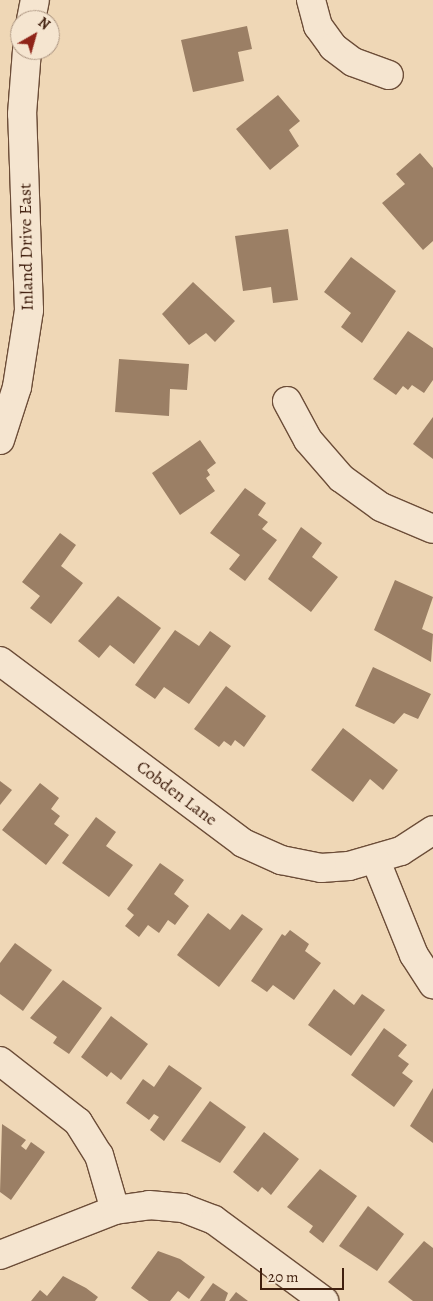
<!DOCTYPE html>
<style>
body{margin:0}
#map{position:relative;width:433px;height:1301px;overflow:hidden;background:#efd7b6;font-family:Alegreya,serif}
div>[style]{position:absolute}
.building>*{inset:0;background:#9b7f65}
.roads{filter:drop-shadow(1px 0 #6c4d38) drop-shadow(-1px 0 #6c4d38) drop-shadow(0 1px #6c4d38) drop-shadow(0 -1px #6c4d38)}
.minor>*{height:28px;margin:-14px;padding:0 14px;transform-origin:14px;border-radius:14px;background:#f5e5d0}
span{translate:-50% -50%;white-space:nowrap;text-align:center;line-height:1.15;-webkit-text-stroke:4px #f5e5d0;paint-order:stroke}
.street-label{font-size:18px;color:#401f0e}
.north{position:absolute;left:10px;top:10px;width:50px;height:50px;box-sizing:border-box;background:#f5e5d0;border:1px solid #ad9682;border-radius:50%;rotate:38deg;font-size:14px;font-weight:700;line-height:20px;text-align:center;color:#401f0e}
.north::after{content:'';display:block;margin:auto;width:18px;height:22px;background:#8f2418;clip-path:polygon(50% 0,100% 100%,50% 72%,0 100%)}
.scale{position:absolute;left:260px;top:1268px;width:84px;height:22px;box-sizing:border-box;border:2px solid #401f0e;border-top:0;padding-left:6px;font-size:15px;line-height:18px;white-space:nowrap;color:#401f0e;-webkit-text-stroke:4px #f5e5d0;paint-order:stroke}
</style>
<div id="map">
<div class="building">
<div style="clip-path:polygon(247px 26px,252px 49px,238px 52px,244px 81px,193px 92px,181px 40px)"></div>
<div style="clip-path:polygon(278px 95px,300px 121px,289px 130px,299px 146px,270px 170px,236px 129px)"></div>
<div style="clip-path:polygon(420px 153px,433px 168px,433px 241px,423px 250px,382px 203px,405px 184px,396px 174px)"></div>
<div style="clip-path:polygon(288px 229px,298px 300px,273px 303px,271px 287px,243px 291px,235px 236px)"></div>
<div style="clip-path:polygon(351px 257px,396px 291px,362px 343px,341px 327px,351px 313px,324px 292px)"></div>
<div style="clip-path:polygon(193px 282px,235px 321px,215px 342px,206px 333px,189px 345px,162px 314px)"></div>
<div style="clip-path:polygon(408px 331px,433px 348px,433px 380px,424px 393px,412px 385px,408px 390px,403px 386px,396px 395px,373px 379px)"></div>
<div style="clip-path:polygon(119px 359px,189px 364px,187px 390px,170px 389px,169px 416px,115px 412px)"></div>
<div style="clip-path:polygon(433px 417px,433px 459px,413px 444px)"></div>
<div style="clip-path:polygon(200px 440px,216px 463px,207px 470px,210px 475px,206px 478px,215px 491px,180px 515px,152px 473px)"></div>
<div style="clip-path:polygon(245px 488px,266px 503px,258px 515px,268px 522px,262px 529px,277px 540px,245px 581px,229px 569px,240px 555px,210px 533px)"></div>
<div style="clip-path:polygon(301px 527px,322px 543px,312px 557px,338px 577px,311px 612px,268px 579px)"></div>
<div style="clip-path:polygon(60px 533px,76px 545px,61px 566px,83px 583px,51px 624px,30px 608px,40px 596px,22px 582px)"></div>
<div style="clip-path:polygon(395px 580px,433px 597px,422px 629px,433px 634px,431px 662px,374px 630px)"></div>
<div style="clip-path:polygon(118px 596px,161px 628px,134px 664px,110px 645px,99px 658px,78px 641px)"></div>
<div style="clip-path:polygon(175px 630px,199px 646px,210px 631px,231px 646px,189px 704px,164px 687px,155px 699px,135px 685px)"></div>
<div style="clip-path:polygon(373px 667px,431px 694px,418px 719px,404px 713px,394px 724px,355px 706px)"></div>
<div style="clip-path:polygon(226px 686px,266px 716px,244px 747px,235px 740px,231px 746px,224px 741px,219px 747px,194px 729px)"></div>
<div style="clip-path:polygon(343px 728px,398px 770px,383px 790px,370px 779px,353px 802px,311px 770px)"></div>
<div style="clip-path:polygon(0 781px,12px 790px,0 805px)"></div>
<div style="clip-path:polygon(40px 783px,59px 798px,51px 809px,60px 816px,54px 824px,69px 835px,46px 865px,2px 830px)"></div>
<div style="clip-path:polygon(96px 817px,116px 832px,106px 846px,133px 865px,109px 897px,62px 863px)"></div>
<div style="clip-path:polygon(160px 863px,184px 880px,174px 894px,189px 906px,175px 925px,168px 920px,159px 933px,148px 925px,139px 937px,125px 926px,134px 915px,127px 909px)"></div>
<div style="clip-path:polygon(208px 913px,230px 930px,242px 914px,263px 929px,219px 987px,177px 955px)"></div>
<div style="clip-path:polygon(290px 930px,309px 944px,305px 951px,321px 963px,294px 1000px,273px 985px,267px 992px,251px 981px,282px 934px,285px 936px)"></div>
<div style="clip-path:polygon(15px 943px,52px 970px,23px 1011px,0 994px,0 963px)"></div>
<div style="clip-path:polygon(63px 980px,102px 1008px,69px 1054px,53px 1043px,57px 1037px,30px 1018px)"></div>
<div style="clip-path:polygon(334px 989px,354px 1005px,362px 994px,385px 1010px,351px 1056px,308px 1025px)"></div>
<div style="clip-path:polygon(111px 1016px,148px 1044px,121px 1080px,111px 1072px,107px 1077px,81px 1057px)"></div>
<div style="clip-path:polygon(384px 1028px,407px 1045px,398px 1056px,409px 1064px,402px 1073px,413px 1081px,394px 1107px,351px 1075px)"></div>
<div style="clip-path:polygon(169px 1065px,202px 1088px,164px 1141px,150px 1130px,159px 1117px,154px 1114px,149px 1120px,126px 1103px,143px 1079px,154px 1087px)"></div>
<div style="clip-path:polygon(433px 1088px,433px 1143px,410px 1126px)"></div>
<div style="clip-path:polygon(210px 1101px,246px 1127px,220px 1163px,181px 1141px)"></div>
<div style="clip-path:polygon(2px 1124px,26px 1140px,21px 1146px,26px 1150px,31px 1142px,45px 1152px,11px 1200px,0 1192px)"></div>
<div style="clip-path:polygon(264px 1132px,299px 1159px,271px 1195px,262px 1187px,258px 1192px,233px 1172px)"></div>
<div style="clip-path:polygon(320px 1169px,357px 1196px,323px 1243px,309px 1232px,313px 1226px,287px 1207px)"></div>
<div style="clip-path:polygon(368px 1206px,404px 1234px,377px 1271px,339px 1246px)"></div>
<div style="clip-path:polygon(424px 1241px,433px 1248px,433px 1301px,413px 1301px,388px 1282px)"></div>
<div style="clip-path:polygon(158px 1251px,180px 1259px,205px 1277px,189px 1299px,178px 1291px,170px 1301px,149px 1301px,131px 1288px)"></div>
<div style="clip-path:polygon(63px 1276px,86px 1288px,98px 1297px,95px 1301px,31px 1301px,40px 1290px,47px 1296px)"></div>
<div style="clip-path:polygon(213px 1283px,228px 1293px,225px 1301px,200px 1301px)"></div>
<div style="clip-path:polygon(236px 1292px,248px 1301px,229px 1301px)"></div>
</div>
<div class="roads">
<div class="minor">
<div style="left:311px;top:0;width:27px;rotate:75deg"></div>
<div style="left:318px;top:26px;width:26px;rotate:54deg"></div>
<div style="left:333px;top:47px;width:25px;rotate:37deg"></div>
<div style="left:353px;top:62px;width:38px;rotate:20deg"></div>
<div style="left:31px;top:20px;width:20px;rotate:-79deg"></div>
<div style="left:287px;top:401px;width:44px;rotate:61.7deg"></div>
<div style="left:308px;top:440px;width:50px;rotate:49deg"></div>
<div style="left:341px;top:478px;width:49px;rotate:35.9deg"></div>
<div style="left:381px;top:507px;width:56px;rotate:22.9deg"></div>
<div style="left:0;top:440px;width:56px;rotate:-72.2deg"></div>
<div style="left:17px;top:387px;width:78px;rotate:-81.1deg"></div>
<div style="left:29px;top:310px;width:196px;rotate:-92deg"></div>
<div style="left:22px;top:114px;width:64px;rotate:-85.5deg"></div>
<div style="left:0;top:661px;width:304px;rotate:36.8deg"></div>
<div style="left:243px;top:843px;width:42px;rotate:24.1deg"></div>
<div style="left:281px;top:860px;width:41px;rotate:11.3deg"></div>
<div style="left:321px;top:868px;width:28px;rotate:-4deg"></div>
<div style="left:349px;top:866px;width:54px;rotate:-16.1deg"></div>
<div style="left:401px;top:851px;width:38px;rotate:-33deg"></div>
<div style="left:376px;top:861px;width:101px;rotate:68deg"></div>
<div style="left:414px;top:955px;width:35px;rotate:57deg"></div>
<div style="left:0;top:1061px;width:99px;rotate:38deg"></div>
<div style="left:78px;top:1122px;width:39px;rotate:58deg"></div>
<div style="left:99px;top:1155px;width:57px;rotate:73.8deg"></div>
<div style="left:0;top:1255px;width:123px;rotate:-21.4deg"></div>
<div style="left:115px;top:1210px;width:34px;rotate:-8deg"></div>
<div style="left:149px;top:1205px;width:34px;rotate:5deg"></div>
<div style="left:183px;top:1208px;width:33px;rotate:21deg"></div>
<div style="left:214px;top:1220px;width:137px;rotate:36.4deg"></div>
</div>
</div>
<div class="street-label">
<span style="left:26px;top:247px;rotate:-91deg">Inland Drive East</span>
<span style="left:177px;top:793px;rotate:37deg">Cobden Lane</span>
</div>
<div class="north">N</div>
<div class="scale">20 m</div>
</div>
